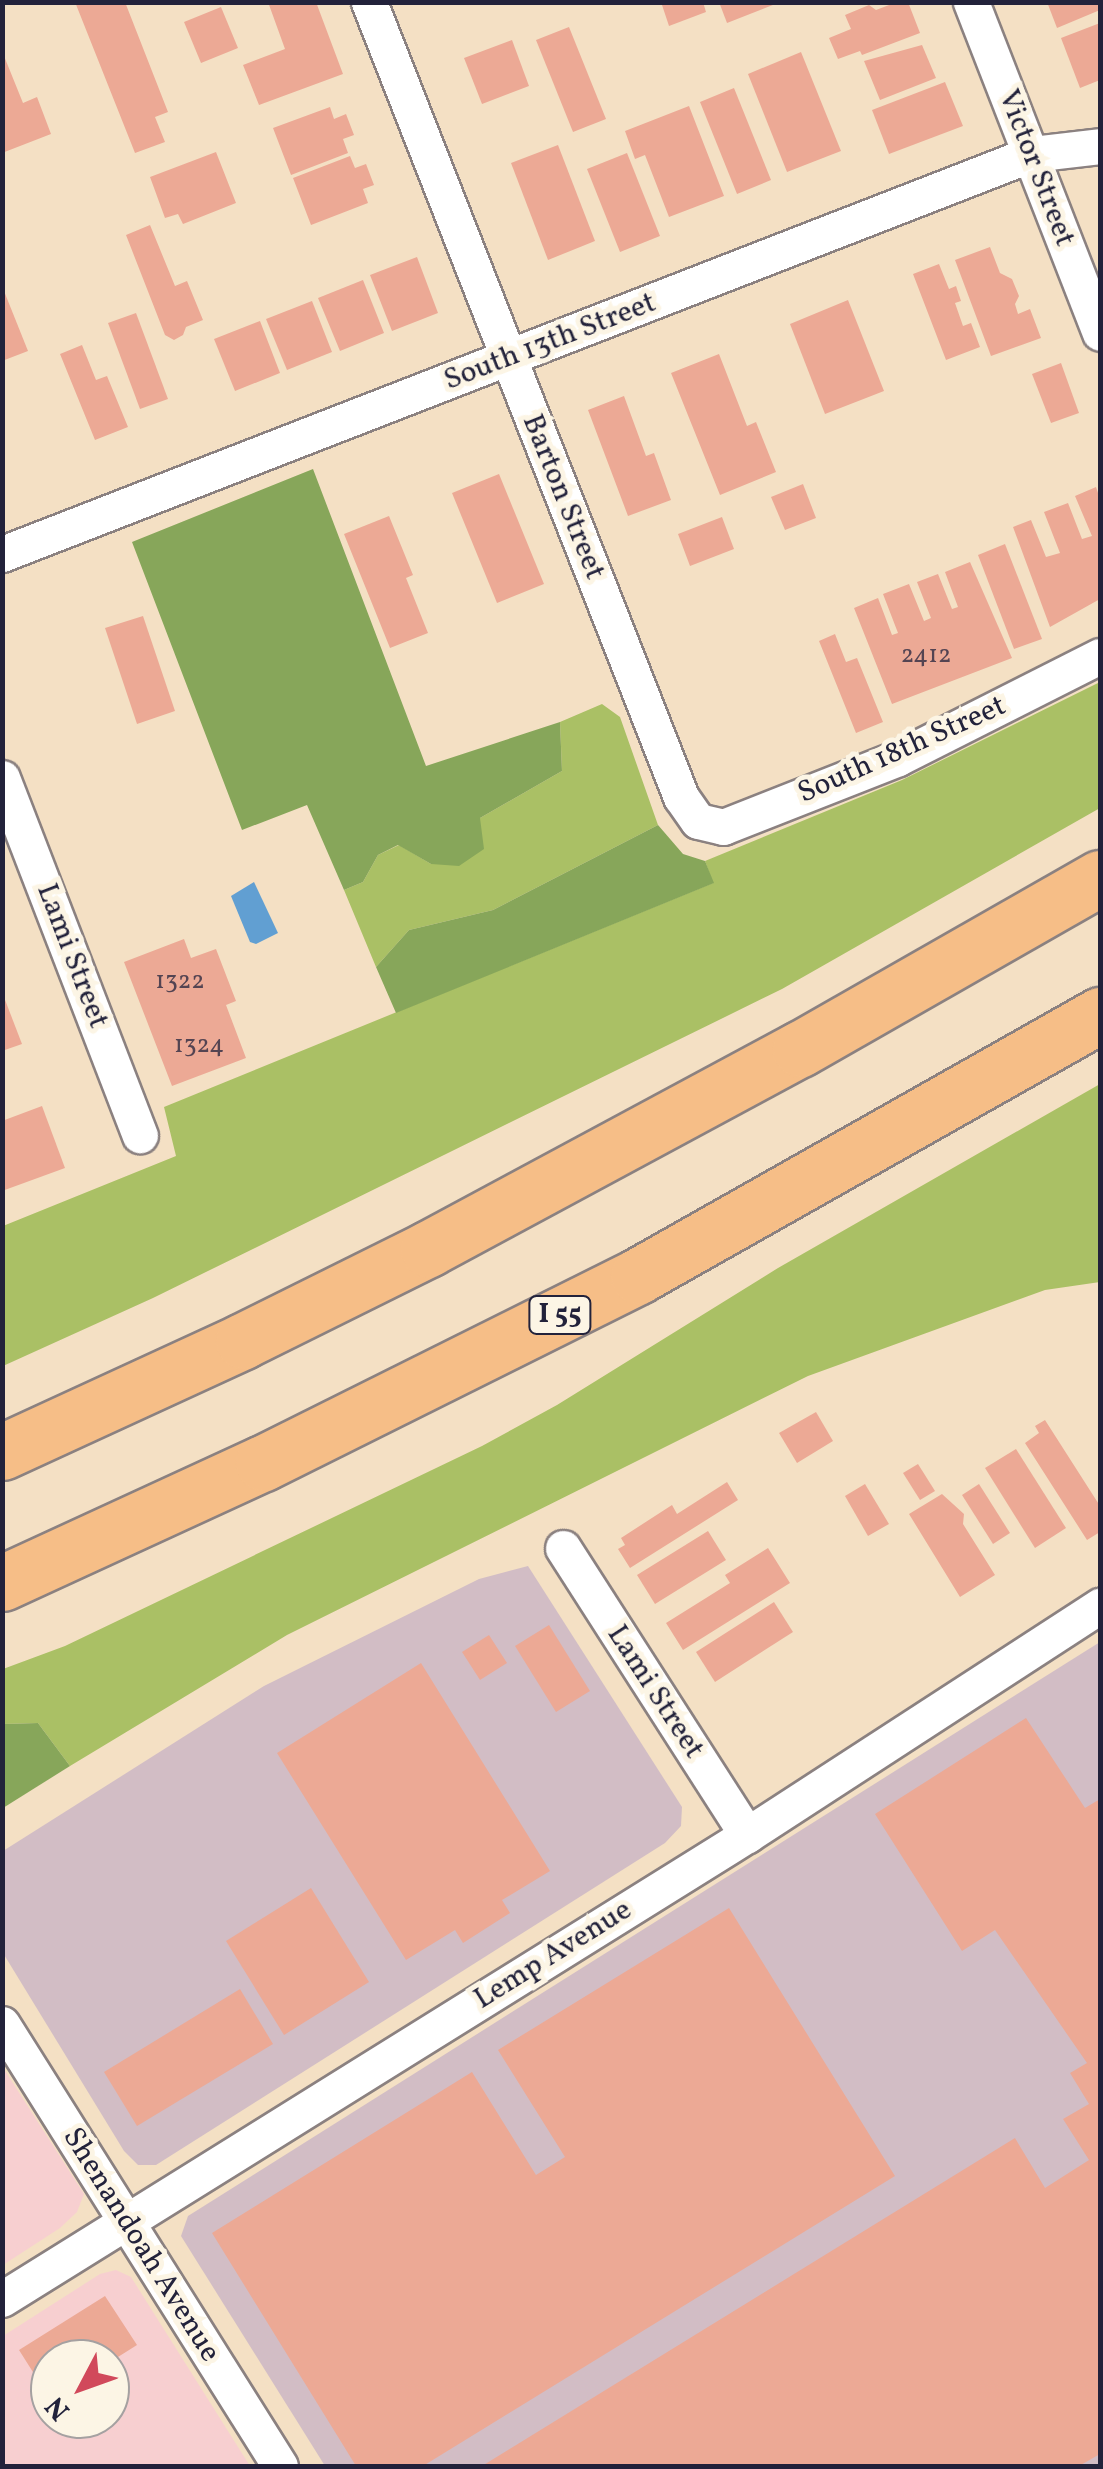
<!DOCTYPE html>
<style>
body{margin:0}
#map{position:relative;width:1103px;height:2469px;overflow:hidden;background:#f4e0c4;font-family:Vollkorn,serif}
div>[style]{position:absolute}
.built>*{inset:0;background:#f7cfd0}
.industrial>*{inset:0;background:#d2bdc5}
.green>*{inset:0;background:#aac065}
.forest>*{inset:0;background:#87a65a}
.water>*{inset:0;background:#619fd2}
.building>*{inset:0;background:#eca995}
.roads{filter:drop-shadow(2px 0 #8b8180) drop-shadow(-2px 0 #8b8180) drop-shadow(0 2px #8b8180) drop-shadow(0 -2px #8b8180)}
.minor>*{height:35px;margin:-17.5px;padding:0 17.5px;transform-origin:17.5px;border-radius:17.5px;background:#fff}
.motorway>*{height:55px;margin:-27.5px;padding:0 27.5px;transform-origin:27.5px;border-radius:27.5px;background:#f6be87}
span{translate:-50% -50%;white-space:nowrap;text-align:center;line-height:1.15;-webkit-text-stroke:10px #fcf5e5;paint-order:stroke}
.number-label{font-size:25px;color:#544452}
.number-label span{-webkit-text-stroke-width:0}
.shield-label span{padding:2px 8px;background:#fcf5e5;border:2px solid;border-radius:8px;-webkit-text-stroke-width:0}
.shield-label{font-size:28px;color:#22223b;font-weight:700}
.street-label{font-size:30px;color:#22223b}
.frame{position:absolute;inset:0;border:5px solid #22223b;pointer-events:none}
.north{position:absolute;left:30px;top:2339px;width:100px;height:100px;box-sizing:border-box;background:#fcf5e5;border:2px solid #a5a1a1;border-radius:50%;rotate:229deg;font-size:28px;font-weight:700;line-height:40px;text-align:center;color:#22223b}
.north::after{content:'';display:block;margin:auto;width:35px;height:45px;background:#d1495b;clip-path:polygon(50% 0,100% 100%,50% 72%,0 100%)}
</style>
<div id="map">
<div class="built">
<div style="clip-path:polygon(2px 2066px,84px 2194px,77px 2212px,60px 2228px,3px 2265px)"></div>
<div style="clip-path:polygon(evenodd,116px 2270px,131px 2277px,250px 2466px,3px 2466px,3px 2336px,100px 2274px,116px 2270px,50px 2359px,110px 2359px,110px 2419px,50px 2419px,50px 2359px)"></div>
</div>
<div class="industrial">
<div style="clip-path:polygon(528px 1566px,682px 1807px,681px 1826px,665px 1843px,156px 2165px,138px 2165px,124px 2151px,3px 1953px,3px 1851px,264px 1686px,479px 1579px)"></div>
<div style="clip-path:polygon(1100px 1642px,1100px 2466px,325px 2466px,181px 2236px,188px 2216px)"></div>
</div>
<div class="green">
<div style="clip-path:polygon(1100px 682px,1100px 808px,782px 989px,153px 1298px,3px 1366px,3px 1226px,176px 1156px,164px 1107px,713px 883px,705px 861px,902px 780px)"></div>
<div style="clip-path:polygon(602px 704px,620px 717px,658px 825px,493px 910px,409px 930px,376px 967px,344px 890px,363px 882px,378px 855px,399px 845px,431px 864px,480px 818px,562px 771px,560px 722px)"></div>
<div style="clip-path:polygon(1100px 1084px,1100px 1282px,1045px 1290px,808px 1376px,287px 1635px,70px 1766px,38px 1723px,3px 1724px,3px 1669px,65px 1646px,482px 1446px,557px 1405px,778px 1268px)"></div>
</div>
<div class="forest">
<div style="clip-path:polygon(313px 469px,426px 766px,560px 722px,562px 771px,480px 818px,484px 849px,459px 866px,431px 864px,398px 845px,378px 855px,363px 882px,344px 890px,307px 805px,242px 830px,132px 542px)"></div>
<div style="clip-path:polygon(658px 825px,683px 854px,705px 861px,714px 883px,396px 1013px,376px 967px,409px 930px,493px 910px)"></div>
<div style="clip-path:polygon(38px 1723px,70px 1766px,3px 1808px,3px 1724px)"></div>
</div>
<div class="water">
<div style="clip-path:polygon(254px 882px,278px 933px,256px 944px,250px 942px,231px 896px)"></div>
</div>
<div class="building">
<div style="clip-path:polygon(75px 2px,125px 2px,168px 112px,155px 117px,165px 142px,135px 153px)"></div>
<div style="clip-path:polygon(268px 2px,316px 2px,343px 74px,259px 105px,243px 65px,285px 49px)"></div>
<div style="clip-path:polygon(661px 2px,703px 2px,706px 12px,669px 26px)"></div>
<div style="clip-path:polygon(719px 2px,778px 2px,778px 3px,727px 23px)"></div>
<div style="clip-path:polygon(897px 2px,908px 2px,920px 33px,862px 55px,860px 51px,838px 59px,829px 38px,851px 29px,845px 15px,869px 5px,876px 10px)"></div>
<div style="clip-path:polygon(1047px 2px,1100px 2px,1100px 10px,1057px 28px)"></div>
<div style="clip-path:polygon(221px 7px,238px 48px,201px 63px,184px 22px)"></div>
<div style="clip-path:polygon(1100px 23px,1100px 80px,1080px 88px,1061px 38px)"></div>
<div style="clip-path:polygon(569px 27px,606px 119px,573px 132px,536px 40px)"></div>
<div style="clip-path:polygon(512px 40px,529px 86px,482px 104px,464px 58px)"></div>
<div style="clip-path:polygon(922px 45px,936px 78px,880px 100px,864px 61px)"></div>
<div style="clip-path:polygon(2px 51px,23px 103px,37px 97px,51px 134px,2px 153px)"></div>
<div style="clip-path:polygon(801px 52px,841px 151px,787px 172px,748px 74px)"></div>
<div style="clip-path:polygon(945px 82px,963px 126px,889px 154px,872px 110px)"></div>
<div style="clip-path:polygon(734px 88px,771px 180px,737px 194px,700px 102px)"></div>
<div style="clip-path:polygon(689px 106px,724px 196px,669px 217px,645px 155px,635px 159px,625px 131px)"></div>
<div style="clip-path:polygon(330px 107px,334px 119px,346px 114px,354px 135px,343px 139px,348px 153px,291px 175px,273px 128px)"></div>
<div style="clip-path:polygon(558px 145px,595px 241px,548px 260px,511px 163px)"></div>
<div style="clip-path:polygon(216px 152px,236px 203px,183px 224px,178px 214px,165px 218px,150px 177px)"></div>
<div style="clip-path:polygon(627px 153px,660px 236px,620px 252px,587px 169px)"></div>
<div style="clip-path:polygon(350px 156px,355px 168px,366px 164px,374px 185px,363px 189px,368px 203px,311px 225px,293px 178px)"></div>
<div style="clip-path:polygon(150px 225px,175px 286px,187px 281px,203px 320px,186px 327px,183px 335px,174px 340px,165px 335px,126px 235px)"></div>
<div style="clip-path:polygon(990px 247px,1000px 273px,1012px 279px,1019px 296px,1015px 304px,1018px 314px,1030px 309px,1041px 338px,991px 356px,955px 260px)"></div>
<div style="clip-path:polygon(417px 257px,438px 313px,392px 331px,370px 275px)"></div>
<div style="clip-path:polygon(939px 264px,949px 289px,956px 286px,961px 301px,955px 303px,963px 326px,971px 323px,980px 347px,946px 360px,913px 274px)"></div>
<div style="clip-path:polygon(363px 280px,384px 333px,340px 351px,318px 298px)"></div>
<div style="clip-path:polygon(2px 286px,28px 351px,2px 361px)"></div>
<div style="clip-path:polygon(848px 300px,884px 391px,825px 414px,790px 324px)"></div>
<div style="clip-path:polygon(312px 301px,332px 352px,287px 370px,266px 319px)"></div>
<div style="clip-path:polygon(136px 313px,168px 399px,140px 409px,108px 323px)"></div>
<div style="clip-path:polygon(260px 321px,280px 373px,235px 391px,214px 339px)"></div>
<div style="clip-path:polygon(82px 345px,96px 380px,107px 376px,128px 427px,95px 440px,60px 354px)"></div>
<div style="clip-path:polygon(719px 354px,747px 426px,756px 422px,776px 472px,720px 495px,671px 373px)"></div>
<div style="clip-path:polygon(1061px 363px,1079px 413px,1051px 423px,1032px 374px)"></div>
<div style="clip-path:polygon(624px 396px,646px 456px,654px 453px,671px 500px,628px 516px,588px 410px)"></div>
<div style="clip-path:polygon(499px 474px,544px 584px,497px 603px,452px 493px)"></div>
<div style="clip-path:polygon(803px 484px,816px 518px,785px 530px,771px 497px)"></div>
<div style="clip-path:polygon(1096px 487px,1100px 499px,1100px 599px,1050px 627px,1013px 527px,1031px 520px,1046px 557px,1060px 553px,1044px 512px,1068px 503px,1082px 539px,1092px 536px,1075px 496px)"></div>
<div style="clip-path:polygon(389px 516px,413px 575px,406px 578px,428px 633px,390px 648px,344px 534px)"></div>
<div style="clip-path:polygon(722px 517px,734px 549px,690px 566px,678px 534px)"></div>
<div style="clip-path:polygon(1005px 544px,1042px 639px,1014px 649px,978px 555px)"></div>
<div style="clip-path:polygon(970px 562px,1012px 658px,892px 704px,854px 608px,878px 598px,892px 635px,898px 633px,883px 594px,909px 584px,924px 621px,931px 618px,917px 582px,938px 574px,952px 609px,958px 607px,945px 572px)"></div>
<div style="clip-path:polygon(143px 616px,175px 711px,137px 724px,105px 628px)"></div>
<div style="clip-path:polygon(835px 634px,846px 662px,857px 658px,883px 722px,856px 733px,819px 641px)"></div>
<div style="clip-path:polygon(184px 939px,191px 958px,216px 949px,236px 1001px,226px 1005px,246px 1058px,172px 1086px,124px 962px)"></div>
<div style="clip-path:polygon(2px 992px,22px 1044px,2px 1051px)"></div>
<div style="clip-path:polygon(42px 1106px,65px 1168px,2px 1191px,2px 1121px)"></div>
<div style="clip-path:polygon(816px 1412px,833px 1441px,797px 1463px,779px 1433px)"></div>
<div style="clip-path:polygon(1045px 1420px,1100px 1506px,1100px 1532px,1087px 1540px,1025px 1443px,1039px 1433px,1035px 1426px)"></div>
<div style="clip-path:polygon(1016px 1449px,1066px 1528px,1035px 1548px,985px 1468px)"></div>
<div style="clip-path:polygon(918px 1464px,935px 1491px,920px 1500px,903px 1473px)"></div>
<div style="clip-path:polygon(727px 1482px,738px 1500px,630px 1568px,618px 1549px,625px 1545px,621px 1538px,672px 1505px,677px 1514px)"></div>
<div style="clip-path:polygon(865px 1484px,889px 1524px,868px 1536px,845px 1496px)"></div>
<div style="clip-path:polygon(979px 1484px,1010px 1533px,993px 1544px,962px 1495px)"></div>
<div style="clip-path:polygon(942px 1494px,964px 1514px,963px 1524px,995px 1575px,960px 1597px,909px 1514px)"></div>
<div style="clip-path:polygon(708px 1531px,726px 1560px,655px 1604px,637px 1575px)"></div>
<div style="clip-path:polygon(768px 1548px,790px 1583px,683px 1650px,666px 1623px,730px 1583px,725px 1575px)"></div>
<div style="clip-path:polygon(774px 1602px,793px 1632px,715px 1682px,696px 1652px)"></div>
<div style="clip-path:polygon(549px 1625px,590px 1691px,556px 1712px,515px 1646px)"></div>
<div style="clip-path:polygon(489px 1635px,507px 1663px,480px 1680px,462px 1652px)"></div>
<div style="clip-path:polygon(421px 1663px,550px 1871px,502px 1900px,510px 1913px,463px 1943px,455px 1930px,406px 1960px,277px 1753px)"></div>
<div style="clip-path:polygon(1026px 1718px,1085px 1808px,1100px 1799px,1100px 2454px,1079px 2466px,482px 2466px,1015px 2138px,1045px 2188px,1089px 2160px,1063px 2119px,1089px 2104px,1070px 2073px,1087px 2063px,995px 1930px,962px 1951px,875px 1814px)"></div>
<div style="clip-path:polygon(311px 1888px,369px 1982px,284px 2035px,226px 1941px)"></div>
<div style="clip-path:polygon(729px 1908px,895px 2176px,423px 2466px,356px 2466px,212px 2233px,472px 2072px,536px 2175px,565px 2157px,498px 2050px)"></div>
<div style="clip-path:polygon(240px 1989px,273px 2044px,137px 2126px,104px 2072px)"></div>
<div style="clip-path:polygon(105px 2296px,137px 2345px,110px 2362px,50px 2359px,50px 2399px,19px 2350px)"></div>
</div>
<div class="roads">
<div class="minor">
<div style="left:369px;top:2px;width:854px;rotate:68.57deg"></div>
<div style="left:681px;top:797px;width:29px;rotate:55deg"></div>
<div style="left:698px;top:821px;width:26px;rotate:13deg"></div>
<div style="left:723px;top:827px;width:188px;rotate:-21.5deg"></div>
<div style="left:898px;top:758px;width:226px;rotate:-26.8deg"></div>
<div style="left:971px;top:2px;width:355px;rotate:68.7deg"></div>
<div style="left:2px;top:554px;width:1104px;rotate:-21.24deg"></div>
<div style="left:1031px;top:154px;width:69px;rotate:-6.6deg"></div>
<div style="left:2px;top:778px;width:383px;rotate:68.9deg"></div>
<div style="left:563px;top:1548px;width:341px;rotate:57.3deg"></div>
<div style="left:2px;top:2024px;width:522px;rotate:57.83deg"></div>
<div style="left:2px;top:2299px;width:878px;rotate:-31.92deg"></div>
<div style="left:747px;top:1835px;width:421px;rotate:-33deg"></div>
</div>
<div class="motorway">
<div style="left:2px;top:1452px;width:265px;rotate:-24.7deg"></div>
<div style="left:243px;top:1341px;width:207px;rotate:-26.4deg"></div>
<div style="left:428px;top:1249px;width:422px;rotate:-28.3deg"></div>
<div style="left:800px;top:1049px;width:345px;rotate:-29.7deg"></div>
<div style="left:2px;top:1583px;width:287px;rotate:-24.7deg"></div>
<div style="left:263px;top:1463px;width:419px;rotate:-26.5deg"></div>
<div style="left:638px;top:1276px;width:531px;rotate:-29.46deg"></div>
</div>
</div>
<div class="number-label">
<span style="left:926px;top:656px">2412</span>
<span style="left:180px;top:982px">1322</span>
<span style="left:199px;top:1046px">1324</span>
</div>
<div class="shield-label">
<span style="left:560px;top:1315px">I 55</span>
</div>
<div class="street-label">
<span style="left:1036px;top:168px;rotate:69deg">Victor Street</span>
<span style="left:550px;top:342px;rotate:-21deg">South 13th Street</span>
<span style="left:563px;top:497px;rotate:68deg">Barton Street</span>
<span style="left:902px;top:750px;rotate:-24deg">South 18th Street</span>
<span style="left:72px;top:956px;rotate:69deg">Lami Street</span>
<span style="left:655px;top:1692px;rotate:57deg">Lami Street</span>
<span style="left:553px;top:1955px;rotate:-32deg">Lemp Avenue</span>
<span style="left:141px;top:2245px;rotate:58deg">Shenandoah Avenue</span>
</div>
<div class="frame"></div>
<div class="north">N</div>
</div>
